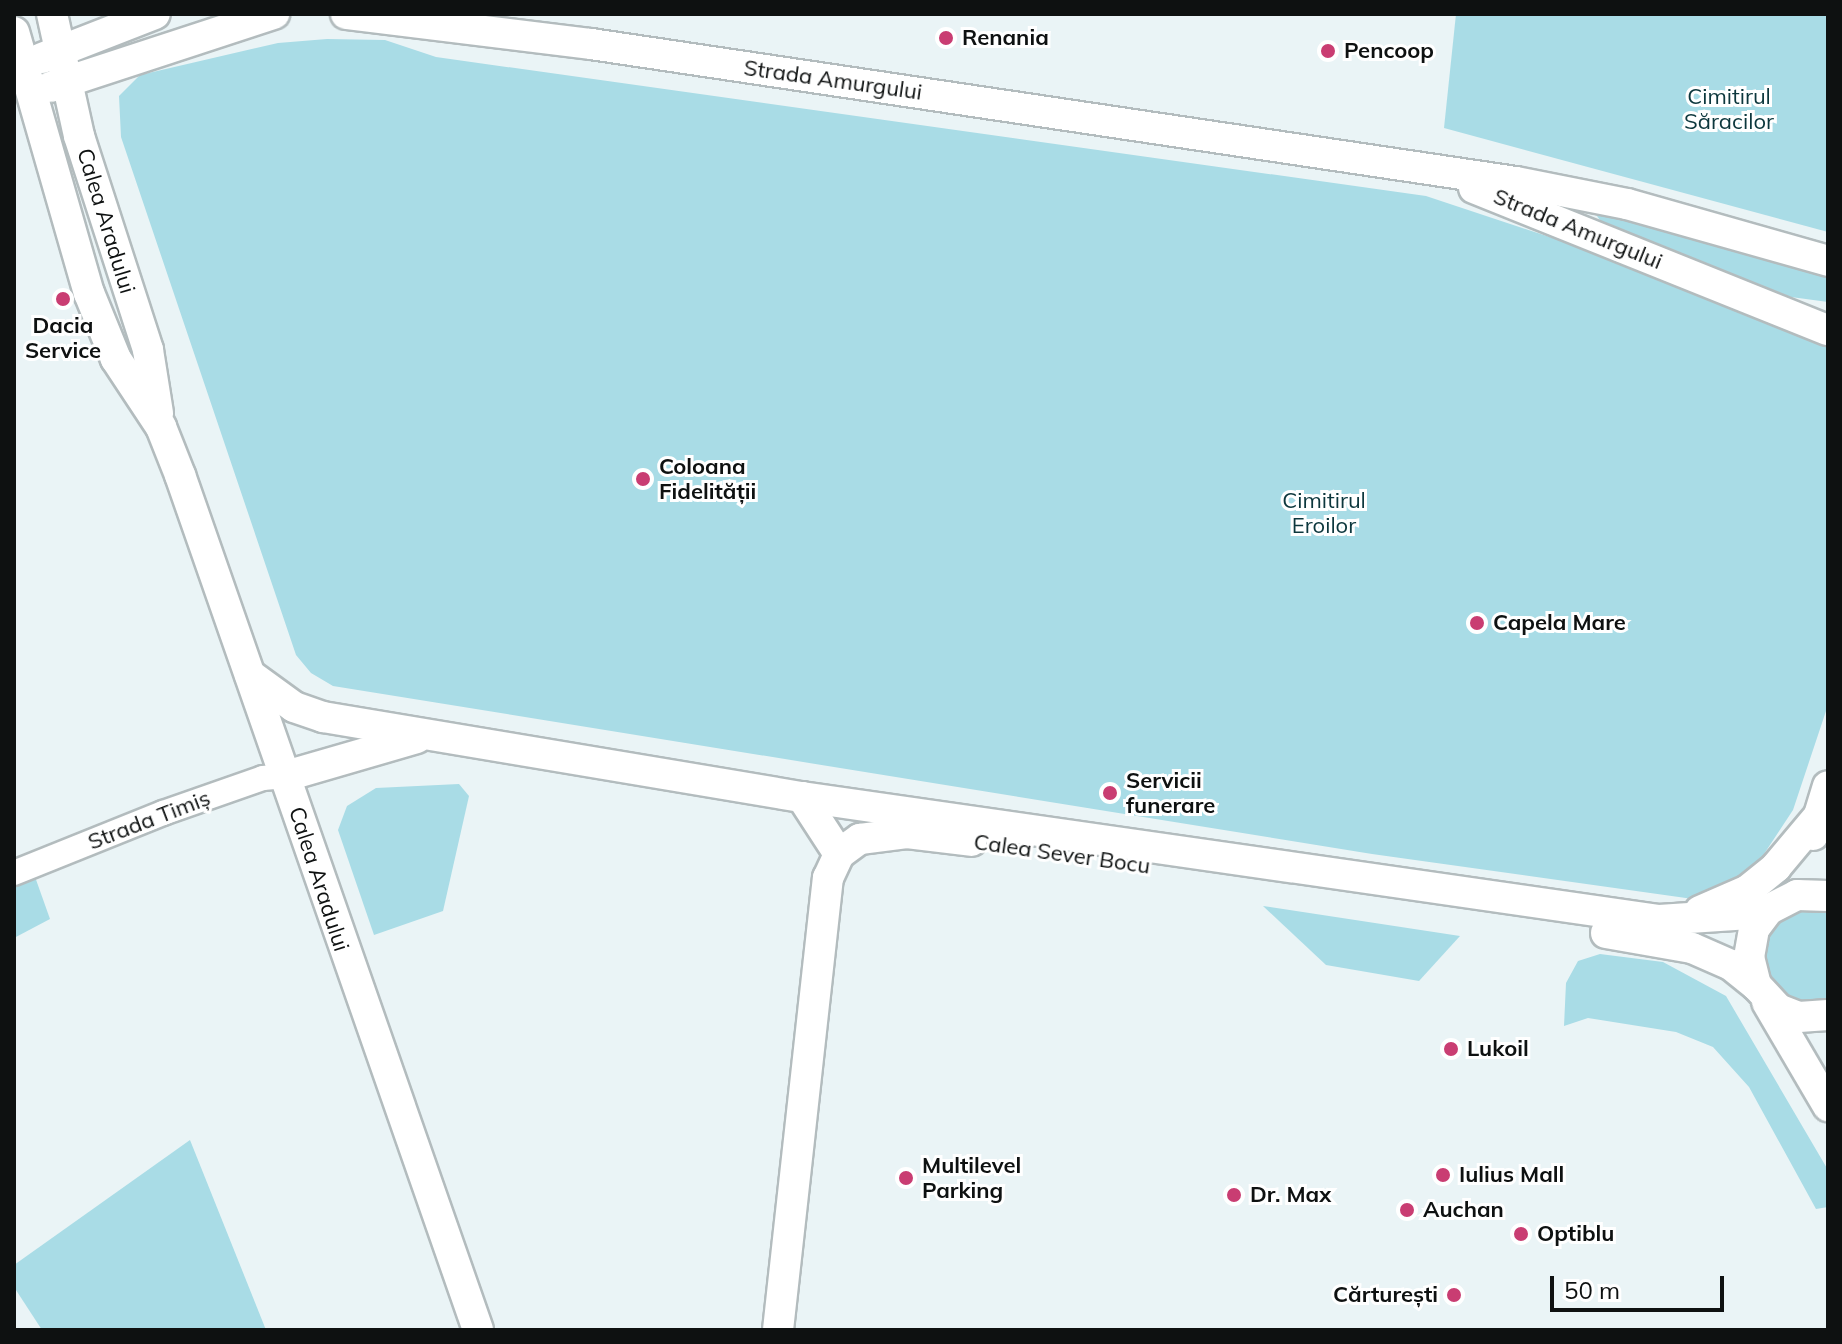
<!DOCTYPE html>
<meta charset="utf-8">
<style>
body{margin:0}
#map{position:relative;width:1842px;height:1344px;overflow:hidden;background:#eaf4f6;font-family:Mulish,sans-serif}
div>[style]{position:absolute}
.green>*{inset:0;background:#a9dce6}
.roads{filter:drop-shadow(2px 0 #b3bcbe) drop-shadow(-2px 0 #b3bcbe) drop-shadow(0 2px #b3bcbe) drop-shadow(0 -2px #b3bcbe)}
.minor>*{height:24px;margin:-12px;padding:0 12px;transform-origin:12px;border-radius:12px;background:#fff}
.major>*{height:30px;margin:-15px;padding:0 15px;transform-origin:15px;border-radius:15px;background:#fff}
.dots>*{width:22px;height:22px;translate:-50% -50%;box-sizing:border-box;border:4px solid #fff;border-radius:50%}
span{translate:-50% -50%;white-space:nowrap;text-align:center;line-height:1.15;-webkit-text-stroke:6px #fff;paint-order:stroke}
.poi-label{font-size:22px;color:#0e1111;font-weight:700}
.left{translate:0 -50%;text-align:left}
.right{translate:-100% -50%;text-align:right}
.street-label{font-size:22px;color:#0e1111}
.park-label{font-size:22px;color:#0c373d}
.frame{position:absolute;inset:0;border:16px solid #0e1111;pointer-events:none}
.scale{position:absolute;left:1550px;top:1276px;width:174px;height:36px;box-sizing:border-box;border:4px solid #0e1111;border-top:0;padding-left:10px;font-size:24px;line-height:28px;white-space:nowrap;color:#0e1111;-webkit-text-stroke:6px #fff;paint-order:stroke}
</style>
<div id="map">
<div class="green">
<div style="clip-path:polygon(1456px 14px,1828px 14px,1828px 232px,1444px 128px)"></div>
<div style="clip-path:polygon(327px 39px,385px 40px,436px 57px,1426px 196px,1607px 256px,1828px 345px,1828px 705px,1793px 810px,1762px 857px,1737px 878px,1693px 899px,1372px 854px,333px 686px,311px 673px,296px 655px,121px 137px,119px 96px,140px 75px,278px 43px)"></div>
<div style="clip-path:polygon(1601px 209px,1828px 273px,1828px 302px,1791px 297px,1602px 223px,1597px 216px)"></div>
<div style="clip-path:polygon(459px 784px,469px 796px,443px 911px,374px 935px,338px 830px,347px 806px,376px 788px)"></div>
<div style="clip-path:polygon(34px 874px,50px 919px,14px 938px,14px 885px)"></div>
<div style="clip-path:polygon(1828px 896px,1828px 1015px,1778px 1009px,1754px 929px)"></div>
<div style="clip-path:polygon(1263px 906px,1460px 936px,1419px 981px,1326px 965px)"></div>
<div style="clip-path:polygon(1600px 954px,1663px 962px,1726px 996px,1828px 1170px,1828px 1207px,1816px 1209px,1749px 1087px,1713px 1047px,1676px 1032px,1588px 1018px,1564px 1026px,1566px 983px,1578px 961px)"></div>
<div style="clip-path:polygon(190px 1140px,266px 1330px,42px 1330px,14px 1287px,14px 1265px)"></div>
</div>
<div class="roads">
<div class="minor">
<div style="left:14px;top:873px;width:161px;rotate:-21.9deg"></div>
<div style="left:163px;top:813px;width:106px;rotate:-19.3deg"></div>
<div style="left:263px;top:778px;width:23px;rotate:-5deg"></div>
</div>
<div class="major">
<div style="left:52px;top:14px;width:125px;rotate:77.5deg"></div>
<div style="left:79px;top:136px;width:225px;rotate:72.1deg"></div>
<div style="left:148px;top:350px;width:64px;rotate:81deg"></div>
<div style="left:346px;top:14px;width:247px;rotate:7deg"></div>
<div style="left:591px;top:44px;width:935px;rotate:8.49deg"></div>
<div style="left:1516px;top:182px;width:113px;rotate:11.2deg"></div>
<div style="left:1627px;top:204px;width:209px;rotate:15.8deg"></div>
<div style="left:14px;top:32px;width:272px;rotate:74deg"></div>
<div style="left:89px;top:293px;width:71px;rotate:67.8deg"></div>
<div style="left:116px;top:359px;width:82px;rotate:56.5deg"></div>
<div style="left:161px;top:427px;width:52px;rotate:68.4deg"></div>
<div style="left:180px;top:475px;width:905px;rotate:70.78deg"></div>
<div style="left:42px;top:58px;width:121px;rotate:-21.3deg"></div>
<div style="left:50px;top:87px;width:236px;rotate:-18.1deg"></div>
<div style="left:1474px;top:188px;width:381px;rotate:21.9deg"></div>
<div style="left:250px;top:675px;width:54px;rotate:36deg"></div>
<div style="left:294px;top:707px;width:31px;rotate:19deg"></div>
<div style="left:323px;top:717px;width:486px;rotate:9.5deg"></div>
<div style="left:802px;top:797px;width:866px;rotate:8.17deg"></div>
<div style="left:1659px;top:920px;width:106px;rotate:-3.8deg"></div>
<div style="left:286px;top:776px;width:136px;rotate:-16.2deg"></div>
<div style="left:802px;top:797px;width:68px;rotate:57deg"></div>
<div style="left:1813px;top:835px;width:51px;rotate:-73deg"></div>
<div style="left:1828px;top:896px;width:31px;rotate:-178deg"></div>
<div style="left:1797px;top:895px;width:31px;rotate:153deg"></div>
<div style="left:1769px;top:909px;width:25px;rotate:127deg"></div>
<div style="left:1754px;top:929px;width:28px;rotate:100deg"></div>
<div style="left:1749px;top:957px;width:29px;rotate:76deg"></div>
<div style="left:1756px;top:985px;width:33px;rotate:47deg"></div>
<div style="left:1778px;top:1009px;width:22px;rotate:21deg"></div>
<div style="left:1799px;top:1017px;width:29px;rotate:-4deg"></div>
<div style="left:1700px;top:911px;width:52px;rotate:-23.6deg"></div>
<div style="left:1748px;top:890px;width:36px;rotate:-39deg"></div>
<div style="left:1776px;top:867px;width:65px;rotate:-50deg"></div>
<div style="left:1606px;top:933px;width:87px;rotate:9.9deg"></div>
<div style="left:1692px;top:948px;width:43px;rotate:23.6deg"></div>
<div style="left:1731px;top:965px;width:32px;rotate:39deg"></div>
<div style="left:1767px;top:1002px;width:121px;rotate:59.6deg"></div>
<div style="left:778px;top:1330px;width:455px;rotate:-83.7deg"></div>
<div style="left:828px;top:878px;width:26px;rotate:-65deg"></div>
<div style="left:839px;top:854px;width:26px;rotate:-36deg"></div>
<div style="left:860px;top:839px;width:47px;rotate:-7.3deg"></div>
<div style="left:907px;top:833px;width:65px;rotate:7deg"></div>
</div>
</div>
<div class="dots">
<div style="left:946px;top:38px;background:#c93d72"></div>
<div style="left:1328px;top:51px;background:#c93d72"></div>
<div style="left:63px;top:299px;background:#c93d72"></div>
<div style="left:643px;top:479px;background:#c93d72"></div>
<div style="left:1477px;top:623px;background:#c93d72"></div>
<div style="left:1110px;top:793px;background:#c93d72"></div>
<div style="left:1451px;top:1049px;background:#c93d72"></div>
<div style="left:1443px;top:1175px;background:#c93d72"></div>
<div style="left:906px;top:1178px;background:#c93d72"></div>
<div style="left:1234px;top:1195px;background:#c93d72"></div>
<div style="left:1407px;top:1210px;background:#c93d72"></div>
<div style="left:1521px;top:1234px;background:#c93d72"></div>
<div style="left:1454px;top:1295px;background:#c93d72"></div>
</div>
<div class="poi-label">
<span class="left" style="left:962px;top:38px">Renania</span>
<span class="left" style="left:1344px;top:51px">Pencoop</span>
<span style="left:63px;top:338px">Dacia<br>Service</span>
<span class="left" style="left:659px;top:479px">Coloana<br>Fidelității</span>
<span class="left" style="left:1493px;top:623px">Capela Mare</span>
<span class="left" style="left:1126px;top:793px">Servicii<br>funerare</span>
<span class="left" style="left:1467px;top:1049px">Lukoil</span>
<span class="left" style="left:922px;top:1178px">Multilevel<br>Parking</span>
<span class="left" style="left:1459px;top:1175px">Iulius Mall</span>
<span class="left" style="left:1250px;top:1195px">Dr. Max</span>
<span class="left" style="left:1423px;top:1210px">Auchan</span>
<span class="left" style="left:1537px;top:1234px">Optiblu</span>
<span class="right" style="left:1438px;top:1295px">Cărturești</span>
</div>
<div class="street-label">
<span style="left:833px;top:80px;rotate:8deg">Strada Amurgului</span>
<span style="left:106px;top:221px;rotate:73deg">Calea Aradului</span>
<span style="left:1578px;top:229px;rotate:22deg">Strada Amurgului</span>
<span style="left:149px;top:820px;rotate:-21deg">Strada Timiș</span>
<span style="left:1062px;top:854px;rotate:8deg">Calea Sever Bocu</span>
<span style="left:319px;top:879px;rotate:72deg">Calea Aradului</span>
</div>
<div class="park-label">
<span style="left:1729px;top:109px">Cimitirul<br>Săracilor</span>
<span style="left:1324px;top:513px">Cimitirul<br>Eroilor</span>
</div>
<div class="frame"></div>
<div class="scale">50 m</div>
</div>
